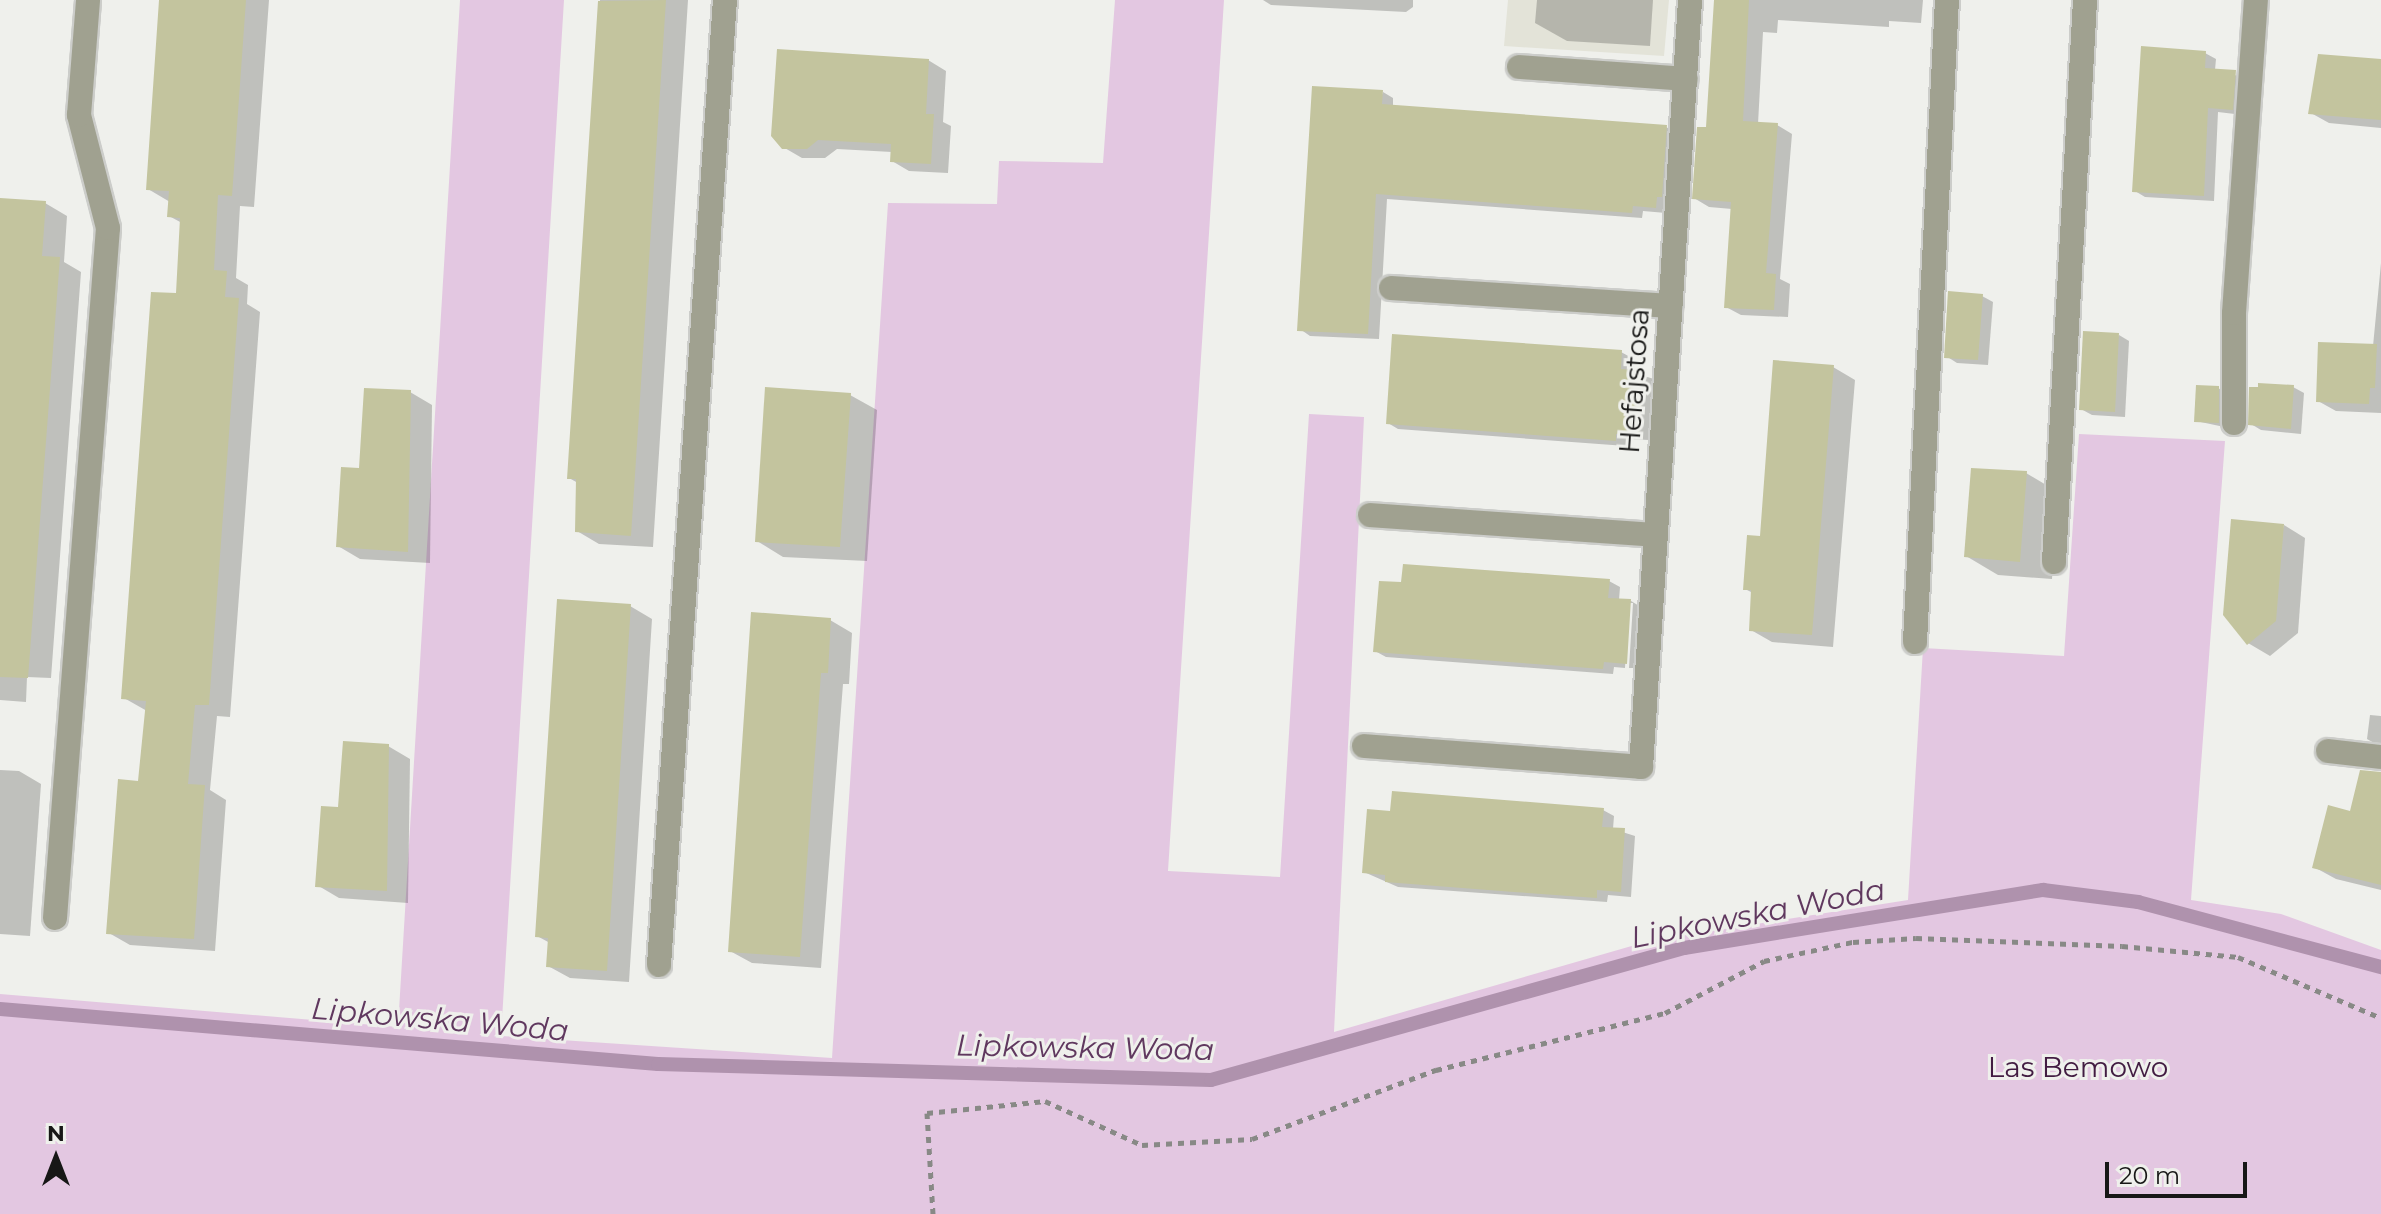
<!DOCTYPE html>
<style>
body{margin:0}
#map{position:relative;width:2381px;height:1214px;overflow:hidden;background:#eff0ec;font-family:Montserrat,sans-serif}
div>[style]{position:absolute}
.built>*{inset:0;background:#e3e3d8}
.green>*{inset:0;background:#e3c7e1}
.shadow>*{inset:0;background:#0003}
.stream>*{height:14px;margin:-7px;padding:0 7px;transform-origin:7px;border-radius:7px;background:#af92ad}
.building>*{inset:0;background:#c3c49e}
.path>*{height:5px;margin-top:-2.5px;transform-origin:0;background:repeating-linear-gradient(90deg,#888986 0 6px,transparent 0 12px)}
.roads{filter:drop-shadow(2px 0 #cccdca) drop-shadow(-2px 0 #cccdca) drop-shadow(0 2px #cccdca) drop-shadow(0 -2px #cccdca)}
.minor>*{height:24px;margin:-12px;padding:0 12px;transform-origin:12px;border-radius:12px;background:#a0a190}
span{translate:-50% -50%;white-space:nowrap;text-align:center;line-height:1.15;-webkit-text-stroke:6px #eff0ec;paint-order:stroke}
.street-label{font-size:28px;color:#171716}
.park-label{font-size:28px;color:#421c42}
.water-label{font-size:30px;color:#60385f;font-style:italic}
.north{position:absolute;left:16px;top:1118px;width:80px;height:80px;-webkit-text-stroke:6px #eff0ec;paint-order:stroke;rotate:0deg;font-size:22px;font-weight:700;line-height:32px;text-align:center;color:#171716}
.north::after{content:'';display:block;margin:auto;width:28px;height:36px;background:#171716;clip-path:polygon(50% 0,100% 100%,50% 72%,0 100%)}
.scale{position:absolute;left:2105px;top:1162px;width:142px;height:36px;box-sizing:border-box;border:4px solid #171716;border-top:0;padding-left:10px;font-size:24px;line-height:28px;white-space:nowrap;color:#171716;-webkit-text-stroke:6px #eff0ec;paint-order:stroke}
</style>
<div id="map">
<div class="built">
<div style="clip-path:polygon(1508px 0,1669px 0,1664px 56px,1504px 46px)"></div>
</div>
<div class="green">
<div style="clip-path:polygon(460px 0,564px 0,501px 1036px,832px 1058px,888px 203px,997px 204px,999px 161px,1103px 163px,1115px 0,1224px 0,1168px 871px,1280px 877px,1309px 414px,1364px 417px,1334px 1032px,1649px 941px,1908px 900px,1923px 648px,2064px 656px,2079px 434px,2225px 441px,2191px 900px,2281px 914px,2381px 950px,2381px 1214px,0 1214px,0 994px,398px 1027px)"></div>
</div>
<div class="shadow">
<div style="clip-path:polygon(161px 0,269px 0,254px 207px,240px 206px,236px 278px,248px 285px,247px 304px,260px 312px,230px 717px,217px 716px,210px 790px,226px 800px,215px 951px,130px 945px,109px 933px,140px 783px,147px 711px,124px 698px,177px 295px,182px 223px,169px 216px,170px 202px,148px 189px)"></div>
<div style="clip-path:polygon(600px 0,688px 0,653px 547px,599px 544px,577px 531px,578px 483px,569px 478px)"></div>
<div style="clip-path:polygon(1263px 0,1413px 0,1413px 7px,1406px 12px,1271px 5px)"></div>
<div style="clip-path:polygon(1537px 0,1653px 0,1650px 46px,1567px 41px,1535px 23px)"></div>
<div style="clip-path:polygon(1716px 0,1923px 0,1921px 23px,1889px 21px,1889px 27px,1778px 20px,1777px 33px,1763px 32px,1758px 124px,1777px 125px,1792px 134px,1780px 279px,1790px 284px,1788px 317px,1741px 315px,1726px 307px,1732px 209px,1709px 207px,1694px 198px,1707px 130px)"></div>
<div style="clip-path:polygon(2205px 53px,2216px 59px,2215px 70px,2246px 78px,2243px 115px,2218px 112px,2214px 201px,2145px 197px,2135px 191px)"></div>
<div style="clip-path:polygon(928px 60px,946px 71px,943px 122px,951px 126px,948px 173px,909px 171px,892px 161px,892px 152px,837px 149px,825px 158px,802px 158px,783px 147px)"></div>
<div style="clip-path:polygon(2381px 63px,2381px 128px,2329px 123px,2311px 113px)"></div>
<div style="clip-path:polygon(1383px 92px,1393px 98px,1393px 107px,1666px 127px,1677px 133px,1666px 213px,1643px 211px,1642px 218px,1387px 199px,1379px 339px,1310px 336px,1300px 329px)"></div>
<div style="clip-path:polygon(0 200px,45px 203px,67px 216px,64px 262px,81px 272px,51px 678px,27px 677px,26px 702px,0 700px)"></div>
<div style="clip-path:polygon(2381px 263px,2381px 413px,2336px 411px,2318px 401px,2373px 346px)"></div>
<div style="clip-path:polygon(1982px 296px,1993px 302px,1988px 365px,1957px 363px,1946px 356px)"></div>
<div style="clip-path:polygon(2119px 335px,2129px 341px,2125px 417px,2092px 415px,2081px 409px)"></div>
<div style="clip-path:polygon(1621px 352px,1632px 358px,1631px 372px,1654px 379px,1649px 440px,1626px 439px,1626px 446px,1398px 429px,1388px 423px)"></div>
<div style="clip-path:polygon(1833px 367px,1855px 380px,1833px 647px,1772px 642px,1751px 630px,1753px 593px,1745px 589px)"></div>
<div style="clip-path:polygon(2293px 387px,2304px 393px,2301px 434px,2261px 430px,2251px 424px,2260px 389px)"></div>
<div style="clip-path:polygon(2218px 388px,2229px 394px,2229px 428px,2196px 421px)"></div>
<div style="clip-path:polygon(410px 392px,432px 405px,430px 563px,360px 559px,338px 546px,361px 471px)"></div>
<div style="clip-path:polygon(850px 395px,877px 410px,867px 561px,783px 557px,757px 541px)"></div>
<div style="clip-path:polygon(2026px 473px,2058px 492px,2052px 579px,1998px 575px,1966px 556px)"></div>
<div style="clip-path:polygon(2284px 525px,2305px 538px,2298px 633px,2270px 656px,2248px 643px)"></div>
<div style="clip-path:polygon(1609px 581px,1620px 587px,1619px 600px,1631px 601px,1641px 607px,1637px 668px,1629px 668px,1633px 603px,1629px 603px,1625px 668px,1614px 667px,1613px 674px,1386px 657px,1375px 651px)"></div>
<div style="clip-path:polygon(630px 606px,652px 619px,629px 982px,570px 978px,548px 966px,550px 943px,537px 936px)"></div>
<div style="clip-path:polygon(830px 620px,852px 633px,849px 684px,843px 684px,821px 968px,752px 963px,730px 951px)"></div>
<div style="clip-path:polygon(2370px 715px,2381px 716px,2381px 747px,2367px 739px)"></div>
<div style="clip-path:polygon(388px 746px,410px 759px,408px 903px,339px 898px,317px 885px,340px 809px)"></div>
<div style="clip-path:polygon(0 770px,19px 771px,41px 784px,30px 936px,0 934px)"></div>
<div style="clip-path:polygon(2381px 773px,2381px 890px,2336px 879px,2314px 867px)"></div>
<div style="clip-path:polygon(1603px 810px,1614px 816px,1613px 829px,1635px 836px,1631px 897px,1608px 895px,1607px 902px,1398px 887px,1364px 872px,1391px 813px)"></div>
</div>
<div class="stream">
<div style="left:0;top:1009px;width:660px;rotate:4.78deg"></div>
<div style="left:658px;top:1064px;width:553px;rotate:1.66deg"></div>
<div style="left:1211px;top:1080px;width:491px;rotate:-15.6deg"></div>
<div style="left:1684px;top:948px;width:364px;rotate:-9.2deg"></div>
<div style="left:2043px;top:890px;width:96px;rotate:7.2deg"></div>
<div style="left:2138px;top:902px;width:252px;rotate:15deg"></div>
</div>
<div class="building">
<div style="clip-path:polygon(159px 0,246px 0,232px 196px,218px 195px,214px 270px,227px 271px,225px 297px,239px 298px,209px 705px,195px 705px,188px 784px,205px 785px,194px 939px,106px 934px,118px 779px,138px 781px,146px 701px,121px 699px,151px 292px,176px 293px,180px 218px,167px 217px,169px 191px,146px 190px)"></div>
<div style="clip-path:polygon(666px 0,631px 536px,575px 532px,576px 479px,567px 479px,598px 1px)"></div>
<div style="clip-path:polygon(1714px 0,1749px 0,1743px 121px,1778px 123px,1766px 273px,1776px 274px,1774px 310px,1724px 308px,1731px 202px,1692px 199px,1697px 127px,1706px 127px)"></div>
<div style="clip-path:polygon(2141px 46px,2206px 51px,2205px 68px,2236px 70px,2233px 110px,2208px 108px,2204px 196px,2132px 192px)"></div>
<div style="clip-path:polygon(777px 49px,929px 59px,926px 114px,934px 114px,931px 164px,890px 162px,891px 144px,818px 140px,807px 149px,782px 149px,771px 136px)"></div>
<div style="clip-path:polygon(2318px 54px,2381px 59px,2381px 120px,2308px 114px)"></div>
<div style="clip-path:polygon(1312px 86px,1383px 90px,1382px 104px,1667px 125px,1662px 197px,1657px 197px,1656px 208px,1633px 206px,1632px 213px,1376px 194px,1368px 334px,1297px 331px)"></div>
<div style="clip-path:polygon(0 198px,46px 201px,42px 256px,60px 257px,28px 678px,0 677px)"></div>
<div style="clip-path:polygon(1948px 291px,1983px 294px,1978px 360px,1944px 358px)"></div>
<div style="clip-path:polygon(2083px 331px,2119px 333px,2115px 412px,2079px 410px)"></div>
<div style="clip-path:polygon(1392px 334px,1622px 350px,1621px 369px,1644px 371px,1639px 435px,1616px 434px,1616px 441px,1386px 424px)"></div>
<div style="clip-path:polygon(2318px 342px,2377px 344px,2375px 388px,2370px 388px,2369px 404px,2316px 402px)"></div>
<div style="clip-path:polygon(1773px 360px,1834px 365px,1812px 635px,1749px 631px,1751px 590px,1743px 590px,1747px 535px,1760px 536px)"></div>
<div style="clip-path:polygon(2258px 383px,2294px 385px,2291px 429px,2248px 425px,2249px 387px,2258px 387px)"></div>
<div style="clip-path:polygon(2196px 385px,2219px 386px,2219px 423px,2194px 422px)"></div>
<div style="clip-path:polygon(765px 387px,851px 393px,840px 547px,755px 542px)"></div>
<div style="clip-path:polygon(364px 388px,411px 390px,408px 552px,336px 547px,341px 467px,359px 468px)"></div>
<div style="clip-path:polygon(1971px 468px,2027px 471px,2020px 562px,1964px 557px)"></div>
<div style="clip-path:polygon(2231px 519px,2284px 524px,2276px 621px,2247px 645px,2223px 615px)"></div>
<div style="clip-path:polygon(1403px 564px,1610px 579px,1608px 598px,1631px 599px,1627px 664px,1604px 662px,1603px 669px,1373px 652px,1379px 581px,1401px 582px)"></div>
<div style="clip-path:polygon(557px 599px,631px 604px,607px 971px,546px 967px,548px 938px,535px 937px)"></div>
<div style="clip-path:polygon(751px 612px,831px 618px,828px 673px,821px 673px,800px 957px,728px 952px)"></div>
<div style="clip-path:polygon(343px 741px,389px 744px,387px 891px,315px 887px,321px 806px,338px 807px)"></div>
<div style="clip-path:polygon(2360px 770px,2381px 772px,2381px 885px,2312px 868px,2328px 805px,2350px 811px)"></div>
<div style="clip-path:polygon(1392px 791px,1604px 808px,1602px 827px,1625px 828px,1621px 892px,1597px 890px,1597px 898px,1514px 892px,1385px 882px,1385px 875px,1362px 873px,1367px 809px,1390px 811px)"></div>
</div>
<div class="path">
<div style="left:933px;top:1214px;width:101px;rotate:-93.4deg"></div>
<div style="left:927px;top:1113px;width:119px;rotate:-5.8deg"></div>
<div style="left:1045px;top:1101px;width:107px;rotate:24.4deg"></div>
<div style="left:1142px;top:1145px;width:110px;rotate:-3.1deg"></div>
<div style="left:1252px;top:1139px;width:197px;rotate:-20.6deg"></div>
<div style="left:1436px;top:1070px;width:236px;rotate:-14deg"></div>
<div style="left:1665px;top:1013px;width:112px;rotate:-27.7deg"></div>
<div style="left:1764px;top:961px;width:91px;rotate:-12.1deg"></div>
<div style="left:1853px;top:942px;width:63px;rotate:-3.6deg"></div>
<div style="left:1916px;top:938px;width:206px;rotate:2.2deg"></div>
<div style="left:2122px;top:946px;width:117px;rotate:5.4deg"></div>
<div style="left:2238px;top:957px;width:155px;rotate:23.1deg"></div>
</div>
<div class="roads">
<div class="minor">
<div style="left:1519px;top:67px;width:167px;rotate:4.1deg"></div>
<div style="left:1391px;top:288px;width:280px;rotate:3.7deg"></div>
<div style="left:2234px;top:423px;width:110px;rotate:-90deg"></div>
<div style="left:2234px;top:313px;width:314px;rotate:-86deg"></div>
<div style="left:1370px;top:515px;width:284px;rotate:4deg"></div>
<div style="left:2054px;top:562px;width:563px;rotate:-86.84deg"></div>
<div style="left:1915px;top:642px;width:643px;rotate:-87.15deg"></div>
<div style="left:1364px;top:746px;width:278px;rotate:4.3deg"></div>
<div style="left:1641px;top:767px;width:769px;rotate:-86.34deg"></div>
<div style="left:2328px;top:751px;width:53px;rotate:6.5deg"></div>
<div style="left:55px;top:918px;width:692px;rotate:-85.61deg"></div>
<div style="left:108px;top:228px;width:117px;rotate:-104.4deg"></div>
<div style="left:79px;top:115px;width:115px;rotate:-85.5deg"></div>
<div style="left:659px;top:965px;width:967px;rotate:-86.09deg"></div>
</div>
</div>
<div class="street-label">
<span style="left:1634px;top:381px;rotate:-86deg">Hefajstosa</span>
</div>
<div class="park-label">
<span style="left:2078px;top:1067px">Las Bemowo</span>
</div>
<div class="water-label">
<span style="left:1758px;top:914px;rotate:-11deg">Lipkowska Woda</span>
<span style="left:440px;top:1020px;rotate:5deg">Lipkowska Woda</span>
<span style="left:1085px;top:1048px;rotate:1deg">Lipkowska Woda</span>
</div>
<div class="north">N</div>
<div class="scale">20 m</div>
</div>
